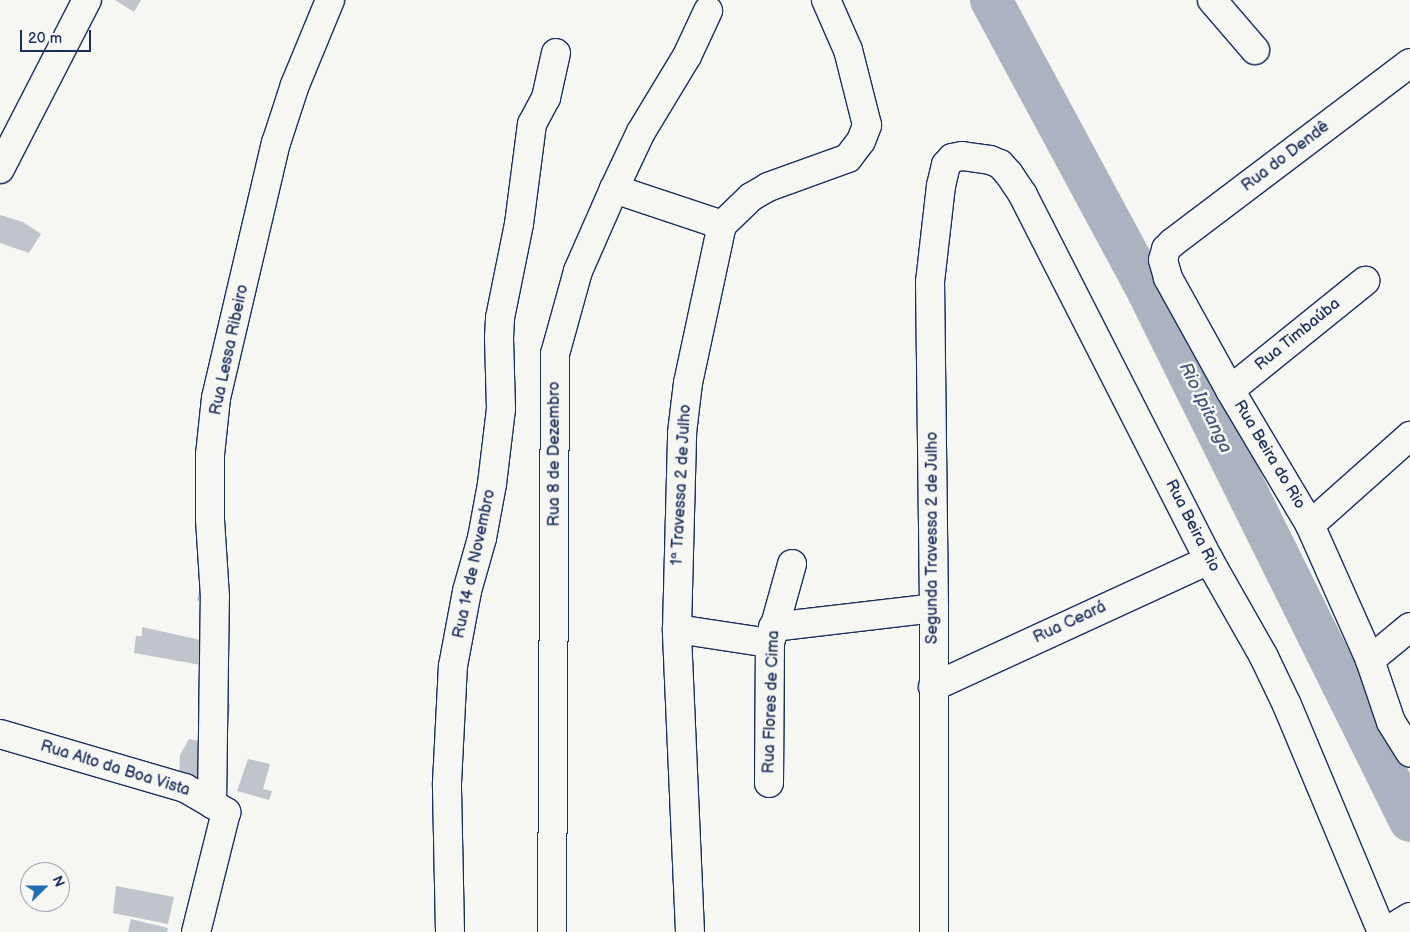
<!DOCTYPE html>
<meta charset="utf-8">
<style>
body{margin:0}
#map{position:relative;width:1410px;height:932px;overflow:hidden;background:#f6f6f2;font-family:"Balsamiq Sans",sans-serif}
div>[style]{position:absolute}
.river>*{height:42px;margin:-21px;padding:0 21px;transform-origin:21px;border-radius:21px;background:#abb2c0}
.building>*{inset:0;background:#c0c4cd}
.roads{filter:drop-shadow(1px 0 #1b2f5e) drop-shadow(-1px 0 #1b2f5e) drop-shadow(0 1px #1b2f5e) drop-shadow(0 -1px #1b2f5e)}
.minor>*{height:28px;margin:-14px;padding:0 14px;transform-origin:14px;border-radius:14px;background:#f6f6f2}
span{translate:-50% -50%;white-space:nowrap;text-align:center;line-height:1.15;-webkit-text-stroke:5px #f6f6f2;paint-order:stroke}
.street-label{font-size:16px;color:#1b2f5e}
.water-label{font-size:18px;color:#46567b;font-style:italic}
.north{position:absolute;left:20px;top:862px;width:50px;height:50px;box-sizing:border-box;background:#f6f6f2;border:1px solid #9ea6b7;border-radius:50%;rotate:68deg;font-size:14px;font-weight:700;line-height:20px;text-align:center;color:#1b2f5e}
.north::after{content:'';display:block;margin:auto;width:18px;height:22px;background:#1f6fb2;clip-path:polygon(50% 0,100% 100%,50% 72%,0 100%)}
.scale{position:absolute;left:20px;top:30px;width:71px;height:22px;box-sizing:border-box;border:2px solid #1b2f5e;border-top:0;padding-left:6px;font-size:15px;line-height:18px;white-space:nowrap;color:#1b2f5e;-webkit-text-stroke:4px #f6f6f2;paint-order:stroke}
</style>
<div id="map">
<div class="river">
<div style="left:991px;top:0;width:334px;rotate:61.7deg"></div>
<div style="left:1149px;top:294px;width:588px;rotate:63.65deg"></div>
</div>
<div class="building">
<div style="clip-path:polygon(115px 0,141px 0,134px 12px)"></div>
<div style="clip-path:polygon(0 215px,23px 222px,41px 234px,29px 253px,0 243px)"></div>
<div style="clip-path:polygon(201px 585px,205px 604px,197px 600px)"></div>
<div style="clip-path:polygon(142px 627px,205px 641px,201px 665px,134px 653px,136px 636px,142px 636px)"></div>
<div style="clip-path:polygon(223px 704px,230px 704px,228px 728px,221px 728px)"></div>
<div style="clip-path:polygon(189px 739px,209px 743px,210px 785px,179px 780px,180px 755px)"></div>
<div style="clip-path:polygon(248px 759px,270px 764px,263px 789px,272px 791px,269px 800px,237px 791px)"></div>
<div style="clip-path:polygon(116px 886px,174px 897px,168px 924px,113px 913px)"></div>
<div style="clip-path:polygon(131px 919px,168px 928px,167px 932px,128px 932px)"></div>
</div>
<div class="roads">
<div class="minor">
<div style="left:1212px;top:0;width:66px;rotate:49.3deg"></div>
<div style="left:1410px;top:63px;width:298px;rotate:142.9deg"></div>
<div style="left:1172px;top:243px;width:8px;rotate:135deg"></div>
<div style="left:1166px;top:249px;width:11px;rotate:105deg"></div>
<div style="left:1163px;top:260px;width:19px;rotate:74deg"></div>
<div style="left:1168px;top:278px;width:128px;rotate:61deg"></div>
<div style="left:1230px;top:390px;width:157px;rotate:59.3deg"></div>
<div style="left:1310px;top:525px;width:148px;rotate:66deg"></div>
<div style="left:1370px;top:660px;width:65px;rotate:71.3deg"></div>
<div style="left:1391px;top:722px;width:36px;rotate:58deg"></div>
<div style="left:0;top:169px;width:190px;rotate:-62.8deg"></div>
<div style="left:614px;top:189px;width:114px;rotate:18.4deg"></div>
<div style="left:1230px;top:390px;width:174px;rotate:-38.9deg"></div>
<div style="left:1310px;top:525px;width:134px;rotate:-41.7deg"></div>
<div style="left:773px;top:627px;width:162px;rotate:-6.7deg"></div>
<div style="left:677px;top:629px;width:94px;rotate:8.6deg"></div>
<div style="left:1370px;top:660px;width:52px;rotate:-39.5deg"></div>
<div style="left:933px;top:687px;width:304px;rotate:-24.7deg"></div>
<div style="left:0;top:734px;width:193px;rotate:16.3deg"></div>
<div style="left:185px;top:788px;width:48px;rotate:30.3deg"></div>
<div style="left:226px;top:812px;width:124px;rotate:104deg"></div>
<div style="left:769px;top:783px;width:140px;rotate:-89.6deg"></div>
<div style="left:770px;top:643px;width:82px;rotate:-74.4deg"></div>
<div style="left:212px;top:804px;width:207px;rotate:-89.2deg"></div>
<div style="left:215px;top:597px;width:78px;rotate:-93.7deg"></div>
<div style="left:210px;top:519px;width:64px;rotate:-90deg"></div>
<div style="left:210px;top:455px;width:57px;rotate:-84deg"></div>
<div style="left:216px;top:398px;width:262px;rotate:-76.8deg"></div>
<div style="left:276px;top:143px;width:61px;rotate:-71.9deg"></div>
<div style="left:295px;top:85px;width:92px;rotate:-67.6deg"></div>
<div style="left:450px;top:932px;width:149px;rotate:-91.2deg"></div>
<div style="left:447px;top:783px;width:117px;rotate:-87.1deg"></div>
<div style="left:453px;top:666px;width:76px;rotate:-79.4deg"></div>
<div style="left:467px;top:591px;width:55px;rotate:-74.2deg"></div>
<div style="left:482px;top:538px;width:55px;rotate:-79.5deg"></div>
<div style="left:492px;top:484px;width:76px;rotate:-83.2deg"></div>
<div style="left:501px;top:409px;width:71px;rotate:-91.6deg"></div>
<div style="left:499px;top:338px;width:20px;rotate:-87deg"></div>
<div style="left:500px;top:318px;width:96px;rotate:-78.6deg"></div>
<div style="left:519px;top:224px;width:101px;rotate:-82.6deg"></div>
<div style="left:532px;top:124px;width:30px;rotate:-62deg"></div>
<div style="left:546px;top:98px;width:46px;rotate:-77.5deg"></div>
<div style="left:552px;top:932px;width:578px;rotate:-89.7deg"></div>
<div style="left:555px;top:354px;width:86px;rotate:-74.5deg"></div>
<div style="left:578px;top:271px;width:90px;rotate:-66.3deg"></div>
<div style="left:614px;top:189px;width:63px;rotate:-64.7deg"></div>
<div style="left:641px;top:132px;width:89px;rotate:-58.8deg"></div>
<div style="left:687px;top:56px;width:50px;rotate:-65deg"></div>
<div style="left:690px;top:932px;width:303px;rotate:-92.5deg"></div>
<div style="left:677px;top:629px;width:196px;rotate:-88.5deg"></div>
<div style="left:682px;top:433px;width:50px;rotate:-83.2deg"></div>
<div style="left:688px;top:383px;width:162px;rotate:-77.9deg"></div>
<div style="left:722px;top:225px;width:40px;rotate:-44deg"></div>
<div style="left:751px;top:197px;width:20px;rotate:-30deg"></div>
<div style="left:768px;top:187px;width:85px;rotate:-19.9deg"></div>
<div style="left:848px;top:158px;width:21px;rotate:-53deg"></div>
<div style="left:861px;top:141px;width:17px;rotate:-69deg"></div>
<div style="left:867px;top:125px;width:77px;rotate:-104.2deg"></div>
<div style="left:848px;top:50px;width:55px;rotate:-113.7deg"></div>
<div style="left:934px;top:932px;width:324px;rotate:-90deg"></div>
<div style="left:934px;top:608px;width:326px;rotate:-90.7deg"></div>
<div style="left:930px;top:282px;width:97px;rotate:-83.5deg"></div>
<div style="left:941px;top:186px;width:22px;rotate:-77deg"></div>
<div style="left:946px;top:165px;width:9px;rotate:-49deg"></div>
<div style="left:952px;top:158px;width:10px;rotate:-11deg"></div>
<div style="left:962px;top:156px;width:28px;rotate:8deg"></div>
<div style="left:990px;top:160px;width:11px;rotate:22deg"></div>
<div style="left:1000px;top:164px;width:13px;rotate:48deg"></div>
<div style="left:1009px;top:174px;width:25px;rotate:56deg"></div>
<div style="left:1023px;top:195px;width:410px;rotate:63deg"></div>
<div style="left:1209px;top:560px;width:112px;rotate:60.4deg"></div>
<div style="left:1264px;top:657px;width:53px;rotate:64.4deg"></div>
<div style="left:1287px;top:705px;width:246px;rotate:67.3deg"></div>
<div style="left:1385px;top:932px;width:29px;rotate:-31deg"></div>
</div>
</div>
<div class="street-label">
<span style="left:1286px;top:157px;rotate:-37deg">Rua do Dendê</span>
<span style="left:1298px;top:335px;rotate:-39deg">Rua Timbaúba</span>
<span style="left:230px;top:350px;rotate:-78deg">Rua Lessa Ribeiro</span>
<span style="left:555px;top:454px;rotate:-90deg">Rua 8 de Dezembro</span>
<span style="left:1269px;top:455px;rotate:59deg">Rua Beira do Rio</span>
<span style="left:682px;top:485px;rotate:-87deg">1ª Travessa 2 de Julho</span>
<span style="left:1192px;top:526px;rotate:63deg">Rua Beira Rio</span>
<span style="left:933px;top:538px;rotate:-90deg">Segunda Travessa 2 de Julho</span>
<span style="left:475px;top:564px;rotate:-78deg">Rua 14 de Novembro</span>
<span style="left:1070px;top:623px;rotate:-25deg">Rua Ceará</span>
<span style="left:772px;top:702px;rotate:-88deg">Rua Flores de Cima</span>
<span style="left:115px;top:769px;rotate:17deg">Rua Alto da Boa Vista</span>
</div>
<div class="water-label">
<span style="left:1205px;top:408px;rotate:64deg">Rio Ipitanga</span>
</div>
<div class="north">N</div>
<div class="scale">20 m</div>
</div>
